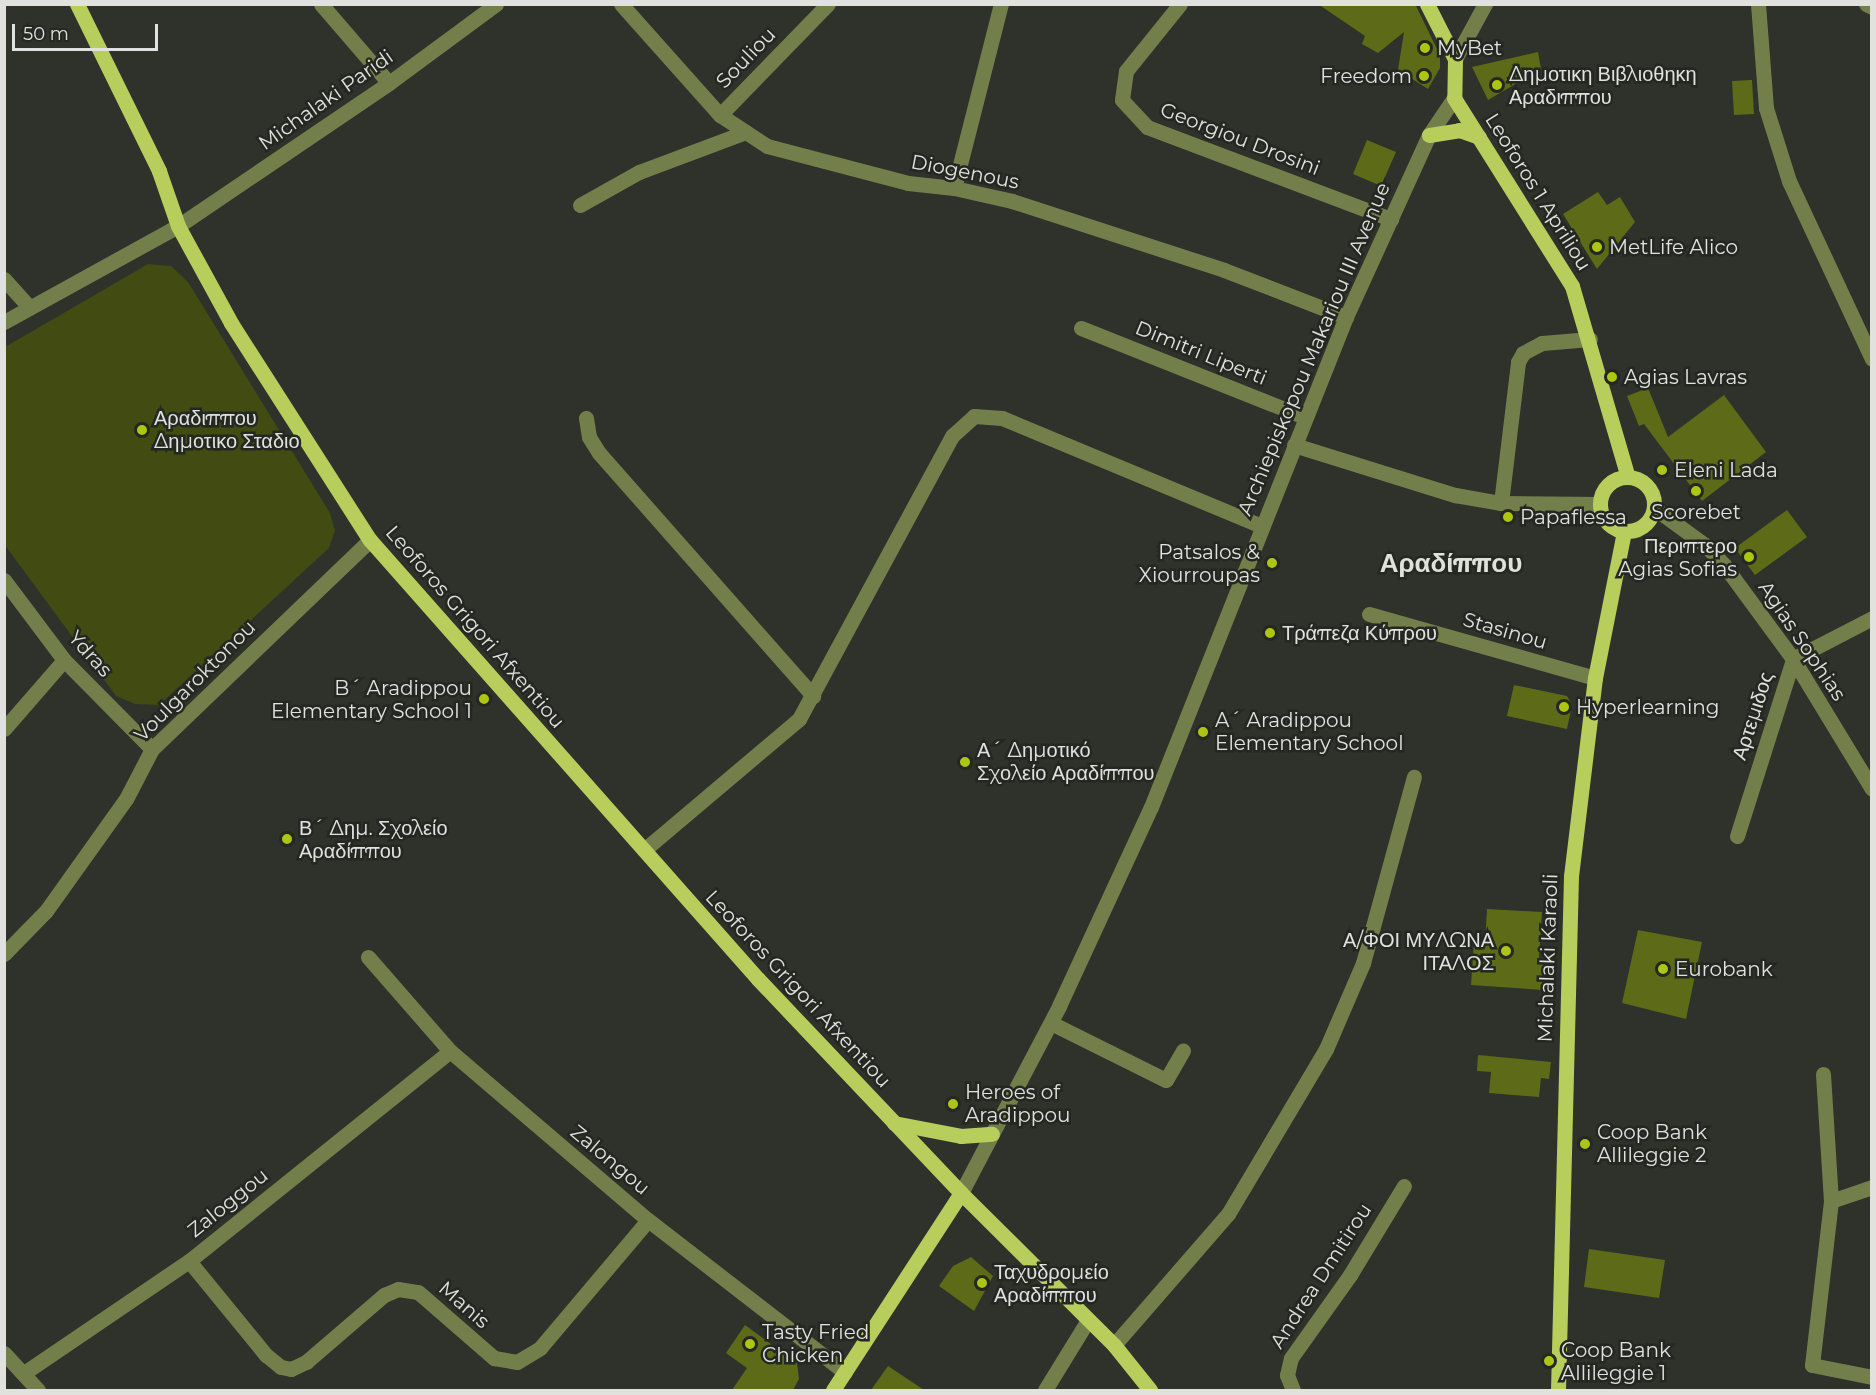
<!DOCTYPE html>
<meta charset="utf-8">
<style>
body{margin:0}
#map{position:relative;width:1876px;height:1395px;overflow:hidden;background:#2f312b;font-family:Montserrat,sans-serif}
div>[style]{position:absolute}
.green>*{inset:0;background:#414b12}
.building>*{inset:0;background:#5d6a17}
.minor>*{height:15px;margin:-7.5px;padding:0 7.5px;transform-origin:7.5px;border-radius:7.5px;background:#737f4b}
.major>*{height:15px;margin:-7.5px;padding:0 7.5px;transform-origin:7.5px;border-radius:7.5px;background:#b7cd5c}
.major>.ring{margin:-7.5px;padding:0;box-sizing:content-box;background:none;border:15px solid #b7cd5c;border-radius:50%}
.dots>*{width:16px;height:16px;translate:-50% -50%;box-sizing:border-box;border:3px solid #252721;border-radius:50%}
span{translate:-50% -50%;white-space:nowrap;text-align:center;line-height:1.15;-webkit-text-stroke:5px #252721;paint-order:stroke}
.poi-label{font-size:20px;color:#e1e2de}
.left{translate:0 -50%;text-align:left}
.right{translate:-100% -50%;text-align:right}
.street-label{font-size:20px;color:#e1e2de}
.district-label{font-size:26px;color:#dfe1da;font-weight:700}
.frame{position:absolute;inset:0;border:6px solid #e1e2de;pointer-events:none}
.scale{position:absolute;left:12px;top:24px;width:146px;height:27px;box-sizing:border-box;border:3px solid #e1e2de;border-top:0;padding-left:8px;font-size:18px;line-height:21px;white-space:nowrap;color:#e1e2de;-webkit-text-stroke:4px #252721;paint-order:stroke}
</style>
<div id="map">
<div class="green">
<div style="clip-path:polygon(148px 264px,171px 266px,188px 282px,330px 513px,335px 531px,329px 548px,159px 705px,135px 704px,116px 696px,4px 544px,5px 347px)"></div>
</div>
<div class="building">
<div style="clip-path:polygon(1318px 4px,1415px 4px,1440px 55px,1440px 68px,1428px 89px,1398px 70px,1404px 32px,1378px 53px,1362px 44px,1365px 36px)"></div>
<div style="clip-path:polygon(1538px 52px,1541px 69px,1488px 100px,1472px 67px)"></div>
<div style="clip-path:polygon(1752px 80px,1754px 114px,1734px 115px,1732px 81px)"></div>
<div style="clip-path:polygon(1367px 140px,1396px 152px,1381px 186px,1353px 174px)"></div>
<div style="clip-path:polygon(1598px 192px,1607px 205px,1620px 197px,1635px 222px,1597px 269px,1563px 214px)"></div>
<div style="clip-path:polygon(1648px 388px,1668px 437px,1724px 395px,1766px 452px,1702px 501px,1644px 424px,1639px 426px,1627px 396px)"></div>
<div style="clip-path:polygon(1787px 510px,1807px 537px,1755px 575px,1735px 548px)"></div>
<div style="clip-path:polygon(1514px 685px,1567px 696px,1572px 705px,1567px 729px,1507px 716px)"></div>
<div style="clip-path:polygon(1487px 909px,1542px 912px,1539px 958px,1545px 959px,1543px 990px,1471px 985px,1474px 942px,1485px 943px)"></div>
<div style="clip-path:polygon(1638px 930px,1702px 942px,1686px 1019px,1622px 1003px)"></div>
<div style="clip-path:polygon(1478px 1055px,1551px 1062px,1549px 1079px,1541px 1078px,1539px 1097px,1489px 1093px,1491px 1072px,1477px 1071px)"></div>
<div style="clip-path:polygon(1589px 1249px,1665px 1260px,1659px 1298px,1584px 1287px)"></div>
<div style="clip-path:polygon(971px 1257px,993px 1276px,974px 1311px,939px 1286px,953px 1266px)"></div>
<div style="clip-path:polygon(745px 1325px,797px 1363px,799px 1379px,793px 1390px,732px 1390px,747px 1368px,726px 1353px)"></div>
<div style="clip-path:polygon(888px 1366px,924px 1390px,871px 1390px)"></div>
</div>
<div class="minor">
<div style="left:321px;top:4px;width:104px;rotate:49.3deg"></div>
<div style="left:621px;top:4px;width:149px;rotate:48.3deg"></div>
<div style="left:720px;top:115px;width:56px;rotate:33.4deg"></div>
<div style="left:767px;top:146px;width:146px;rotate:14.7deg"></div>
<div style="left:908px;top:183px;width:46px;rotate:6.2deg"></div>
<div style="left:954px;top:188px;width:59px;rotate:12.6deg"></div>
<div style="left:1012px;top:201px;width:223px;rotate:18deg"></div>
<div style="left:1224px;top:270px;width:131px;rotate:21.1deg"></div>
<div style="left:1180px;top:4px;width:86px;rotate:128.9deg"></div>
<div style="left:1126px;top:71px;width:29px;rotate:98deg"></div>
<div style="left:1122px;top:100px;width:37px;rotate:47deg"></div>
<div style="left:1147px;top:127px;width:261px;rotate:20.7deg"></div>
<div style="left:1758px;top:4px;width:104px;rotate:85.6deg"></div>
<div style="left:1766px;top:108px;width:77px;rotate:72.5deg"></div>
<div style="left:1789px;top:181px;width:196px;rotate:65deg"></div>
<div style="left:1866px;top:4px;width:7px;rotate:27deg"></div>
<div style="left:1455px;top:59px;width:63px;rotate:-61.4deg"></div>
<div style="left:720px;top:115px;width:155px;rotate:-45.8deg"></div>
<div style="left:954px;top:188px;width:190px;rotate:-75.7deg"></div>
<div style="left:580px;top:205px;width:68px;rotate:-29.2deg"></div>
<div style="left:639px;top:172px;width:114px;rotate:-20.5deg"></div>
<div style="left:4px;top:279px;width:38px;rotate:48deg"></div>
<div style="left:4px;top:322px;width:199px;rotate:-28.9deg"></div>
<div style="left:178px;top:226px;width:255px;rotate:-34.1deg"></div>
<div style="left:389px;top:83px;width:133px;rotate:-36.4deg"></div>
<div style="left:1081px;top:328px;width:241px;rotate:21.7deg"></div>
<div style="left:586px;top:418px;width:19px;rotate:81deg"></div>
<div style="left:589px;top:437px;width:19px;rotate:58deg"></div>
<div style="left:599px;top:453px;width:324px;rotate:48.6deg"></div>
<div style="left:1294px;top:445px;width:169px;rotate:17.3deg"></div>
<div style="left:1455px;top:495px;width:47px;rotate:9.9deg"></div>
<div style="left:1501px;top:503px;width:99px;rotate:0.6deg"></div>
<div style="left:1501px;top:503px;width:142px;rotate:-83.1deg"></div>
<div style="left:1518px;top:362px;width:10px;rotate:-61deg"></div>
<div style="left:1523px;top:353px;width:21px;rotate:-28deg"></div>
<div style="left:1542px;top:343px;width:48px;rotate:-4.8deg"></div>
<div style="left:1654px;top:508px;width:63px;rotate:36deg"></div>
<div style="left:1705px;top:545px;width:28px;rotate:46deg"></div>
<div style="left:1724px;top:565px;width:117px;rotate:53.7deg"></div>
<div style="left:1793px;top:659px;width:152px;rotate:58.7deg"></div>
<div style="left:4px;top:580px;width:100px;rotate:53.1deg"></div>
<div style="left:64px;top:660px;width:125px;rotate:45.3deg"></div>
<div style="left:1369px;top:614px;width:235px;rotate:15.8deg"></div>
<div style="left:4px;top:729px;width:91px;rotate:-49deg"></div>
<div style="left:1737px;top:836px;width:186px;rotate:-72.4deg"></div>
<div style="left:1793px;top:659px;width:89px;rotate:-27.4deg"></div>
<div style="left:644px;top:850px;width:203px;rotate:-40.2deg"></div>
<div style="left:799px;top:719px;width:322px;rotate:-61.6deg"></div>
<div style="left:952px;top:436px;width:30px;rotate:-42deg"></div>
<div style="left:974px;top:416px;width:28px;rotate:4deg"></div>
<div style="left:1002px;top:418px;width:282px;rotate:22.6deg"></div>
<div style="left:4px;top:954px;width:60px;rotate:-45.7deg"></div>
<div style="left:46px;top:911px;width:138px;rotate:-54.5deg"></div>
<div style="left:126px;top:799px;width:56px;rotate:-62.5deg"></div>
<div style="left:152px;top:749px;width:302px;rotate:-43.8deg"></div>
<div style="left:368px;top:957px;width:125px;rotate:48.9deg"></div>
<div style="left:450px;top:1051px;width:260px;rotate:40.5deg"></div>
<div style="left:648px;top:1220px;width:249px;rotate:37.7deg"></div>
<div style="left:1051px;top:1023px;width:128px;rotate:26.4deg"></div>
<div style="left:1166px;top:1080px;width:34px;rotate:-60deg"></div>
<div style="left:1823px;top:1074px;width:127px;rotate:86.4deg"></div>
<div style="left:1831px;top:1201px;width:165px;rotate:96.6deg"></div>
<div style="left:1812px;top:1365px;width:61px;rotate:11.3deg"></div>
<div style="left:961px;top:1193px;width:211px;rotate:-62.3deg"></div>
<div style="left:1059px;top:1006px;width:219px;rotate:-65.2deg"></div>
<div style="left:1151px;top:807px;width:527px;rotate:-68.3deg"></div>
<div style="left:1346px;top:317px;width:200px;rotate:-65.5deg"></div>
<div style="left:1429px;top:135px;width:45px;rotate:-56deg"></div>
<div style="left:1831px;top:1201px;width:43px;rotate:-18.9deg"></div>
<div style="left:189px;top:1261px;width:122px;rotate:50.7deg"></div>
<div style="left:266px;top:1355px;width:19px;rotate:39deg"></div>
<div style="left:281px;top:1367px;width:10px;rotate:11deg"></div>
<div style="left:291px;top:1369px;width:17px;rotate:-25deg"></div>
<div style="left:306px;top:1362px;width:103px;rotate:-40.7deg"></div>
<div style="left:384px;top:1295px;width:15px;rotate:-23deg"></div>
<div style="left:398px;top:1289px;width:20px;rotate:9deg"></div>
<div style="left:418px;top:1292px;width:101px;rotate:41deg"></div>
<div style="left:494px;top:1358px;width:23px;rotate:10deg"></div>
<div style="left:517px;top:1362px;width:27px;rotate:-31deg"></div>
<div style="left:540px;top:1348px;width:167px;rotate:-49.8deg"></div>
<div style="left:1114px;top:1345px;width:174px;rotate:-49deg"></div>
<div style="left:1228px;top:1214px;width:192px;rotate:-59.3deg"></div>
<div style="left:1326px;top:1049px;width:94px;rotate:-66.7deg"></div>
<div style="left:1363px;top:963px;width:193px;rotate:-74.7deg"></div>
<div style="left:4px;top:1353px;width:50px;rotate:47.4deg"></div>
<div style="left:24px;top:1373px;width:199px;rotate:-34.2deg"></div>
<div style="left:189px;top:1261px;width:335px;rotate:-38.8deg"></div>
<div style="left:1045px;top:1390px;width:82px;rotate:-58.4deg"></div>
<div style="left:1293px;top:1390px;width:16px;rotate:-112deg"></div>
<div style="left:1287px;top:1375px;width:17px;rotate:-77deg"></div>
<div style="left:1291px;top:1358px;width:102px;rotate:-54.6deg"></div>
<div style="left:1350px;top:1275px;width:104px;rotate:-58.8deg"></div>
</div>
<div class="major">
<div style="left:77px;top:4px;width:186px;rotate:63.8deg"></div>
<div style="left:159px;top:171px;width:58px;rotate:70.9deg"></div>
<div style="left:178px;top:226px;width:111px;rotate:61.3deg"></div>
<div style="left:231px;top:323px;width:258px;rotate:57.4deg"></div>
<div style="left:370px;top:540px;width:586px;rotate:48.53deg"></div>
<div style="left:758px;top:979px;width:295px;rotate:46.5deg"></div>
<div style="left:961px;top:1193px;width:216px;rotate:44.8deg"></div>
<div style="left:1114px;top:1345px;width:58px;rotate:51.3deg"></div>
<div style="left:1427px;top:4px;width:62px;rotate:63deg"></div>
<div style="left:1455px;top:59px;width:39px;rotate:91deg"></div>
<div style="left:1454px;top:98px;width:222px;rotate:57.9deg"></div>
<div style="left:1572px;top:286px;width:199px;rotate:73.7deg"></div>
<div style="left:1429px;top:135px;width:30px;rotate:-9deg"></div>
<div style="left:1459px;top:130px;width:21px;rotate:19deg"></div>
<div class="ring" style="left:1600px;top:477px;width:39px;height:39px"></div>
<div style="left:894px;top:1123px;width:68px;rotate:11deg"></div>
<div style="left:961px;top:1136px;width:31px;rotate:-4deg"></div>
<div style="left:833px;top:1390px;width:235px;rotate:-57deg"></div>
<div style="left:1558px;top:1390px;width:514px;rotate:-88.55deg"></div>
<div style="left:1571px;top:876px;width:199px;rotate:-83.1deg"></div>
<div style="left:1595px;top:678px;width:150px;rotate:-78.8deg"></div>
</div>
<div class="dots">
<div style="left:1425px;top:48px;background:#acc612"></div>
<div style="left:1424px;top:76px;background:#acc612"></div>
<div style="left:1497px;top:85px;background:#acc612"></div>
<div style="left:1597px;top:247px;background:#acc612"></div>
<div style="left:1612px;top:377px;background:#acc612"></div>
<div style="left:142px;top:430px;background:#acc612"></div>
<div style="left:1662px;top:470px;background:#acc612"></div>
<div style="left:1696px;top:491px;background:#acc612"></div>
<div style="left:1508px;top:517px;background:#acc612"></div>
<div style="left:1749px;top:557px;background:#acc612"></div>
<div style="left:1272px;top:563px;background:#acc612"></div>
<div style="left:1270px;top:633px;background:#acc612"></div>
<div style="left:484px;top:699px;background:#acc612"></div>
<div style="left:1564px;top:707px;background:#acc612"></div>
<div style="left:1203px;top:732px;background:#acc612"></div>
<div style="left:965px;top:762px;background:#acc612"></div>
<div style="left:287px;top:839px;background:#acc612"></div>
<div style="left:1506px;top:951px;background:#acc612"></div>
<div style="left:1663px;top:969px;background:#acc612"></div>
<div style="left:953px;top:1104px;background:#acc612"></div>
<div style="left:1585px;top:1144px;background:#acc612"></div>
<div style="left:982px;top:1283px;background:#acc612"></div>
<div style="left:750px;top:1344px;background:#acc612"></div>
<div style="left:1549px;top:1361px;background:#acc612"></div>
</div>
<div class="poi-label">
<span class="left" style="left:1437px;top:48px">MyBet</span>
<span class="left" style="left:1509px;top:86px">Δημοτικη Βιβλιοθηκη<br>Αραδιππου</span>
<span class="right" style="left:1412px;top:76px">Freedom</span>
<span class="left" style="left:1609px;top:247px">MetLife Alico</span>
<span class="left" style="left:1624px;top:377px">Agias Lavras</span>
<span class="left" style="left:154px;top:430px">Αραδιππου<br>Δημοτικο Σταδιο</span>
<span class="left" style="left:1674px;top:470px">Eleni Lada</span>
<span style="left:1696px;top:512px">Scorebet</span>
<span class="left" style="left:1520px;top:517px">Papaflessa</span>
<span class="right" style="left:1737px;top:558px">Περιπτερο<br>Agias Sofias</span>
<span class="right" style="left:1260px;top:564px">Patsalos &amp;<br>Xiourroupas</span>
<span class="left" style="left:1282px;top:633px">Τράπεζα Κύπρου</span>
<span class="right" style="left:472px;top:700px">B´ Aradippou<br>Elementary School 1</span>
<span class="left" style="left:1576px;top:707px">Hyperlearning</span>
<span class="left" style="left:1215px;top:732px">A´ Aradippou<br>Elementary School</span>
<span class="left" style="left:977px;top:762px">Α´ Δημοτικό<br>Σχολείο Αραδίππου</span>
<span class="left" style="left:299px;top:840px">Β´ Δημ. Σχολείο<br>Αραδίππου</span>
<span class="right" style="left:1494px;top:952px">Α/ΦΟΙ ΜΥΛΩΝΑ<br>ΙΤΑΛΟΣ</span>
<span class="left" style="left:1675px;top:969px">Eurobank</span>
<span class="left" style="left:965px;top:1104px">Heroes of<br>Aradippou</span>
<span class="left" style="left:1597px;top:1144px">Coop Bank<br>Allileggie 2</span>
<span class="left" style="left:994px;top:1284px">Ταχυδρομείο<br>Αραδίππου</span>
<span class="left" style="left:762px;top:1344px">Tasty Fried<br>Chicken</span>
<span class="left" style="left:1561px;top:1362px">Coop Bank<br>Allileggie 1</span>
</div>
<div class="street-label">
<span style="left:746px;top:58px;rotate:-46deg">Souliou</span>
<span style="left:326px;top:100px;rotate:-35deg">Michalaki Paridi</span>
<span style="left:1240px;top:139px;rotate:21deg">Georgiou Drosini</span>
<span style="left:965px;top:172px;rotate:11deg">Diogenous</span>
<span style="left:1538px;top:192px;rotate:58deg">Leoforos 1 Apriliou</span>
<span style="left:1314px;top:349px;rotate:-67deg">Archiepiskopou Makariou III Avenue</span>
<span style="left:1201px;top:353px;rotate:22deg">Dimitri Liperti</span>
<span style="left:475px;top:627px;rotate:49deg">Leoforos Grigori Afxentiou</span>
<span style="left:1505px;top:631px;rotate:16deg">Stasinou</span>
<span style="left:1802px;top:641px;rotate:56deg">Agias Sophias</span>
<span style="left:90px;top:654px;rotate:48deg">Ydras</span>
<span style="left:195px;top:681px;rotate:-45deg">Voulgaroktonou</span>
<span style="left:1753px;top:716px;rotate:-72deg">Αρτεμιδος</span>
<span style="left:1548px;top:958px;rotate:-88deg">Michalaki Karaoli</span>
<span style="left:798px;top:989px;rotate:47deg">Leoforos Grigori Afxentiou</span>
<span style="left:610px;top:1160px;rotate:40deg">Zalongou</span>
<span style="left:228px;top:1203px;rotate:-39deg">Zaloggou</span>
<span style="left:1321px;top:1276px;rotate:-57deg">Andrea Dmitirou</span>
<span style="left:464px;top:1305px;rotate:41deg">Manis</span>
</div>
<div class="district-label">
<span style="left:1451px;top:564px">Αραδίππου</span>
</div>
<div class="frame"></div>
<div class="scale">50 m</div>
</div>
